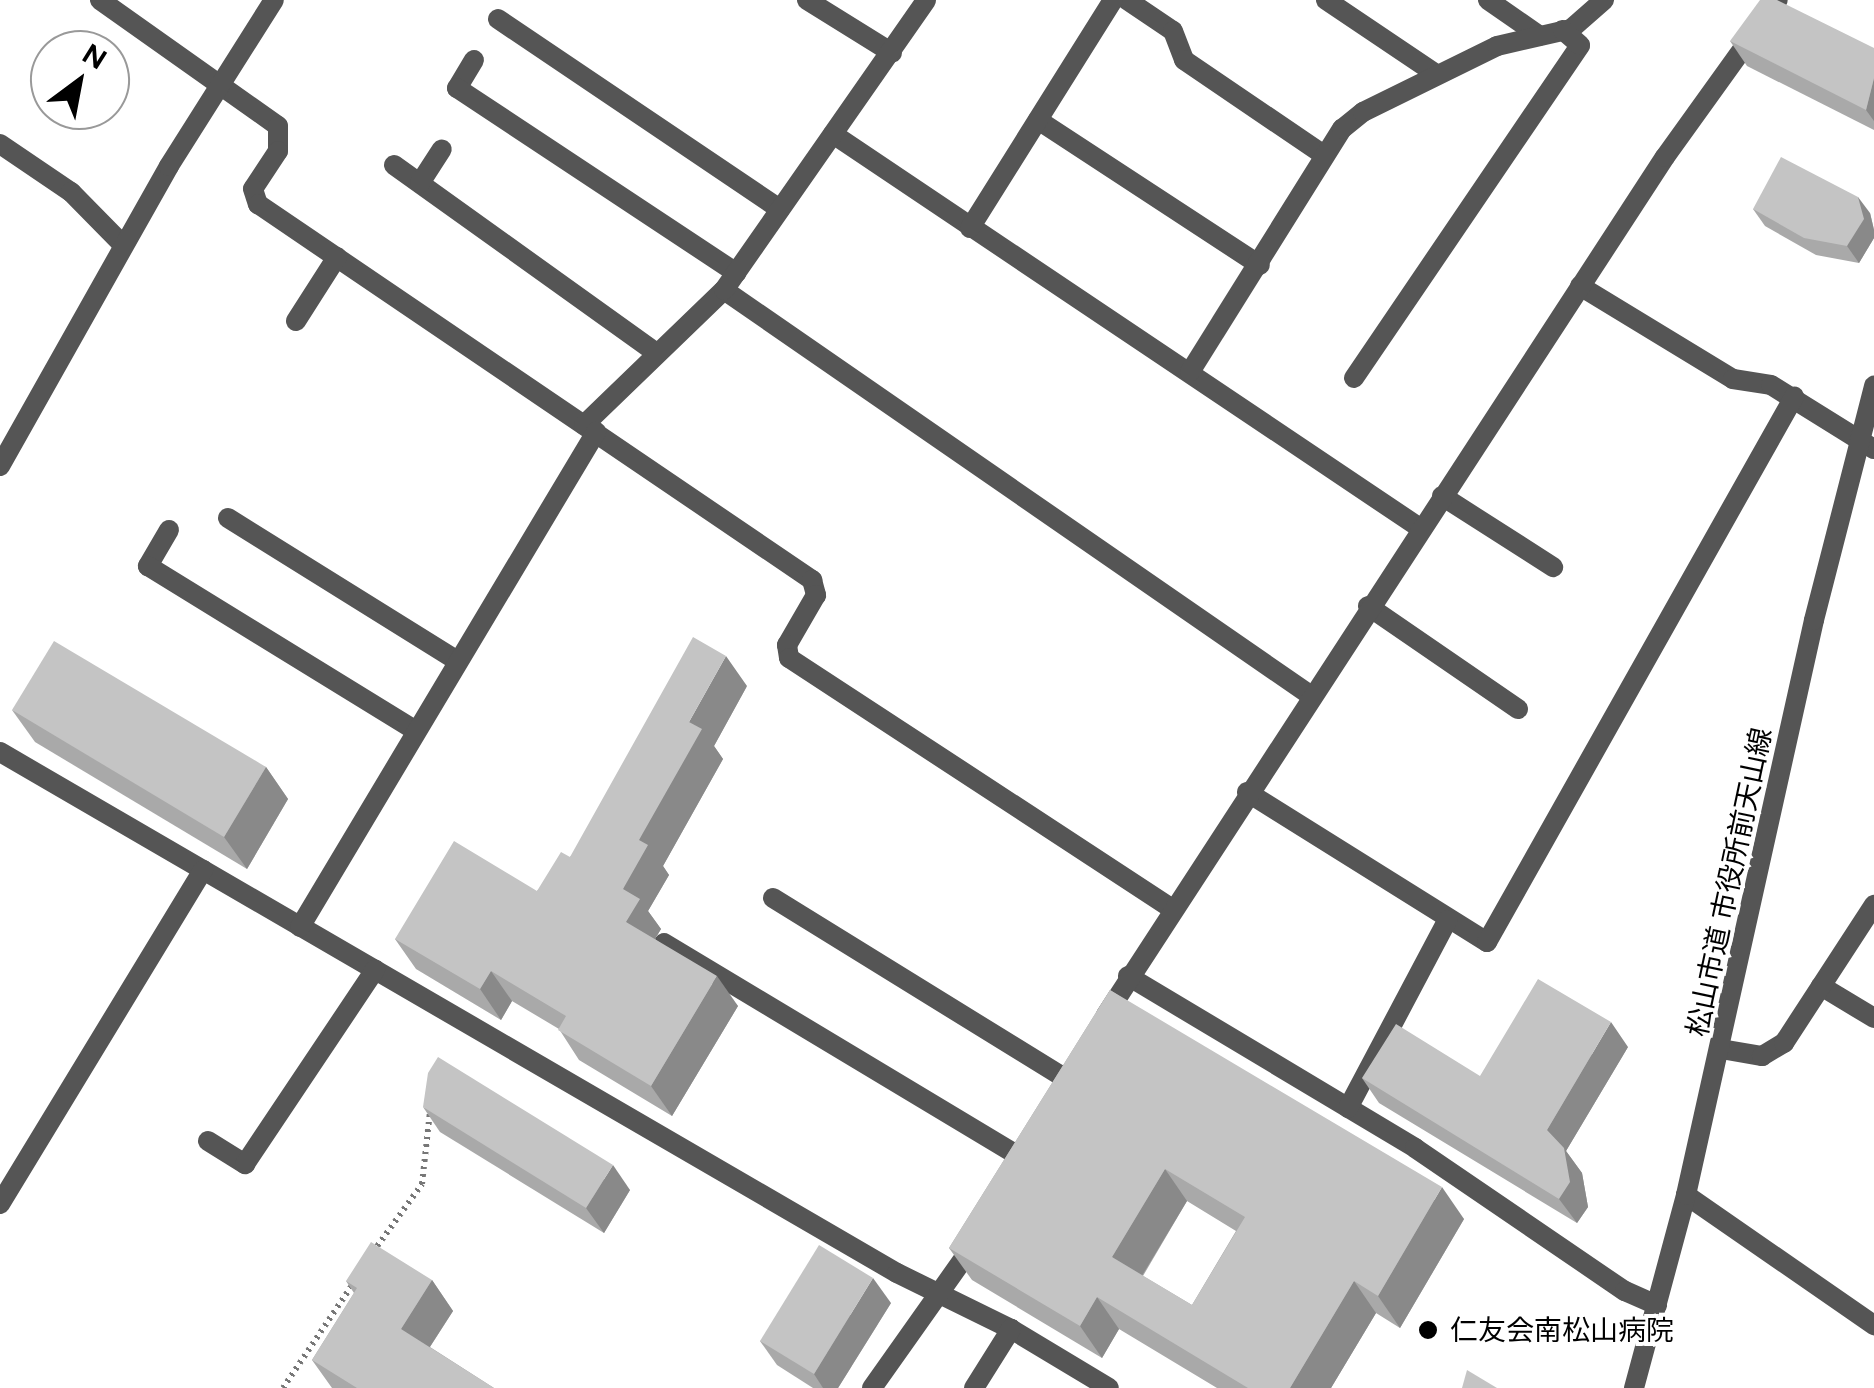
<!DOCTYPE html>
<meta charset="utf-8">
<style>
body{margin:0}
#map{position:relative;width:1874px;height:1388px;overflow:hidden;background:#fff;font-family:Figtree,"Noto Sans JP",sans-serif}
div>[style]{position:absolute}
.path>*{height:6px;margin-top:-3px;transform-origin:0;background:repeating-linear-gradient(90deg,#777 0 2.5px,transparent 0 7.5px)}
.minor>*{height:20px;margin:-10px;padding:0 10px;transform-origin:10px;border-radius:10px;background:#555}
.tertiary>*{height:20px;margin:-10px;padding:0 10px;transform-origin:10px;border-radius:10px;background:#555}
.wall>*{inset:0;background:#a9a9a9}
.shaded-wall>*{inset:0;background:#898989}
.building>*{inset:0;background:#c4c4c4}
.dots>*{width:28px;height:28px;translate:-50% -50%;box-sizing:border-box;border:5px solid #fff;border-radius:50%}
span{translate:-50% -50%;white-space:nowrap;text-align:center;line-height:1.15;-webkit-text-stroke:8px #fff;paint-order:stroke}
.street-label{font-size:28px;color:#000}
.poi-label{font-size:28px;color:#000}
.left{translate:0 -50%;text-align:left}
.north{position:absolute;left:30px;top:30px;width:100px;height:100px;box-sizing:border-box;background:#fff;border:2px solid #999;border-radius:50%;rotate:32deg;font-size:28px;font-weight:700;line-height:40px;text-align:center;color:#000}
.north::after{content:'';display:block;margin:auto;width:35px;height:45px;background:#000;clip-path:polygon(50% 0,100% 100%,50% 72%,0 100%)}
</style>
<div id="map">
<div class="path">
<div style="left:373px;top:1252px;width:84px;rotate:-54.2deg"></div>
<div style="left:422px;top:1184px;width:72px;rotate:-83.7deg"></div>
<div style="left:283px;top:1388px;width:125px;rotate:-56.1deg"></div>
</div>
<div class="minor">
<div style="left:100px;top:0;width:218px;rotate:35.3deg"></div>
<div style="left:278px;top:126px;width:25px;rotate:90deg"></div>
<div style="left:278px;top:151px;width:45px;rotate:123.3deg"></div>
<div style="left:253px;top:189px;width:16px;rotate:72deg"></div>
<div style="left:258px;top:204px;width:670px;rotate:34.16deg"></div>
<div style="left:812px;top:580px;width:16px;rotate:75deg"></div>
<div style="left:816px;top:595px;width:58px;rotate:120.1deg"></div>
<div style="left:787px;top:645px;width:13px;rotate:81deg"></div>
<div style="left:789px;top:658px;width:458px;rotate:33.2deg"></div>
<div style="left:807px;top:0;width:100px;rotate:31.9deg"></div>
<div style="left:1127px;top:0;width:55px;rotate:34deg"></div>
<div style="left:1173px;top:31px;width:31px;rotate:69deg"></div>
<div style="left:1184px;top:60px;width:166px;rotate:34.2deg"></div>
<div style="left:1326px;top:0;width:133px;rotate:33.9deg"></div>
<div style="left:1488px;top:0;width:63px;rotate:34.7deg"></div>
<div style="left:498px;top:19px;width:340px;rotate:34deg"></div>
<div style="left:474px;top:60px;width:33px;rotate:121deg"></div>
<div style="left:457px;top:88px;width:335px;rotate:33.5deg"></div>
<div style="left:1038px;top:120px;width:265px;rotate:33.2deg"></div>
<div style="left:833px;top:134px;width:707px;rotate:33.87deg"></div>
<div style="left:0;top:144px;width:86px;rotate:34.1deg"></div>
<div style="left:71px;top:192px;width:74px;rotate:45.5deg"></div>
<div style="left:394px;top:165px;width:320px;rotate:35.6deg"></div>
<div style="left:420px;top:183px;width:40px;rotate:-57.1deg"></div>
<div style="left:970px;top:228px;width:269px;rotate:-57.9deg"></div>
<div style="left:1580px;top:286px;width:179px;rotate:31.3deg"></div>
<div style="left:1733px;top:379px;width:38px;rotate:9deg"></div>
<div style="left:1771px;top:385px;width:121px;rotate:31.9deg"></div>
<div style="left:724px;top:290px;width:712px;rotate:34.65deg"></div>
<div style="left:296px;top:321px;width:76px;rotate:-57.4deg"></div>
<div style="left:1190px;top:372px;width:287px;rotate:-58deg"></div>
<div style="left:1342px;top:129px;width:27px;rotate:-39deg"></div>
<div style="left:1363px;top:112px;width:149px;rotate:-26.2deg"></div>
<div style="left:1497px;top:46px;width:76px;rotate:-12.9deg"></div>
<div style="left:1571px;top:29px;width:44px;rotate:-41.3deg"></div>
<div style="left:1354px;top:378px;width:402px;rotate:-55.8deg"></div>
<div style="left:1580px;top:45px;width:23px;rotate:-139deg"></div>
<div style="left:584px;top:425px;width:194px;rotate:-44deg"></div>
<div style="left:724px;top:290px;width:353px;rotate:-55.1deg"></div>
<div style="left:0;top:466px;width:344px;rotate:-60.6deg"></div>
<div style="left:169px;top:166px;width:196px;rotate:-57.7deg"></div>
<div style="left:1442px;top:496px;width:132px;rotate:32.6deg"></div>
<div style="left:228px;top:518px;width:269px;rotate:31.9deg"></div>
<div style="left:169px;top:530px;width:42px;rotate:120.3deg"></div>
<div style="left:148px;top:566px;width:313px;rotate:31.6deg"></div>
<div style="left:1368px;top:606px;width:182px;rotate:34.5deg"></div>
<div style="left:0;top:752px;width:1037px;rotate:30.15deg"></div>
<div style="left:897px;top:1273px;width:127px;rotate:26.2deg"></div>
<div style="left:1011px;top:1329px;width:114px;rotate:31deg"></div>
<div style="left:1247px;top:792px;width:283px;rotate:32deg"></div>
<div style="left:1487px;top:942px;width:626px;rotate:-60.61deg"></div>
<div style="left:773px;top:898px;width:348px;rotate:31.7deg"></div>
<div style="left:300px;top:927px;width:577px;rotate:-59.12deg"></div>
<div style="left:664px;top:943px;width:419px;rotate:31deg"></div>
<div style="left:1128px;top:976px;width:335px;rotate:30.9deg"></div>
<div style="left:1415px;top:1148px;width:254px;rotate:34.3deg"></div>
<div style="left:1625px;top:1291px;width:35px;rotate:24deg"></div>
<div style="left:1821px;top:986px;width:62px;rotate:31.1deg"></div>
<div style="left:1106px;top:1015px;width:1024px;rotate:-56.92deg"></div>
<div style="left:1665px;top:157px;width:193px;rotate:-54.3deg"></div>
<div style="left:1721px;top:1049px;width:42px;rotate:9.7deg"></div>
<div style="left:1762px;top:1056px;width:26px;rotate:-31deg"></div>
<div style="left:1784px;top:1043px;width:165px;rotate:-56.9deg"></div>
<div style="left:1348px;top:1108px;width:212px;rotate:-62.1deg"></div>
<div style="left:208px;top:1141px;width:44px;rotate:31.9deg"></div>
<div style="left:245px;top:1164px;width:234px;rotate:-56.2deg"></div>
<div style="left:1686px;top:1195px;width:229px;rotate:34.7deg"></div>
<div style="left:0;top:1204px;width:391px;rotate:-58.7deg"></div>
<div style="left:872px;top:1388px;width:176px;rotate:-54.7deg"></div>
<div style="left:974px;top:1388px;width:70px;rotate:-57.9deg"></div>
</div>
<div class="tertiary">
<div style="left:1634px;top:1388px;width:200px;rotate:-74.9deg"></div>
<div style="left:1686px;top:1195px;width:589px;rotate:-77.45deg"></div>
<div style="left:1814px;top:620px;width:242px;rotate:-75.6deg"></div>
</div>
<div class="wall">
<div style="clip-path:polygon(1730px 41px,1874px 48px,1874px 130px,1747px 66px)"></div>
<div style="clip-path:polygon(1753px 209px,1870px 213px,1874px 230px,1874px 238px,1859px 263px,1816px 255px,1765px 226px)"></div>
<div style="clip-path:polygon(747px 686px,714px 746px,723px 759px,663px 866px,669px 875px,648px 911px,661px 929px,655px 939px,738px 1006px,672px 1116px,579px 1060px,559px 1029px,512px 1001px,501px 1020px,416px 969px,395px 939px,537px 891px,570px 857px)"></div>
<div style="clip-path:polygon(12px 710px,266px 767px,288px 799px,247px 869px,35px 742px)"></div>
<div style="clip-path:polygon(evenodd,1110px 990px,1464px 1219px,1400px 1328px,1376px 1313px,1331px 1388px,1217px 1388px,1119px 1329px,1102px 1358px,972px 1280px,949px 1248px,1110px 990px,1187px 1201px,1236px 1231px,1192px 1305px,1143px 1276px,1187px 1201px)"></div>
<div style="clip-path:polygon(1628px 1047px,1566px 1151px,1582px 1173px,1588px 1207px,1577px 1223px,1379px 1103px,1362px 1078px,1480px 1076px)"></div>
<div style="clip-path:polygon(423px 1107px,630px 1190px,604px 1233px,440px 1132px)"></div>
<div style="clip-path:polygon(432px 1280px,453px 1311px,430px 1347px,494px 1388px,332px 1388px,312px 1360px,354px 1293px,346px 1281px)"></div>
<div style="clip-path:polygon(891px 1303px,838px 1388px,813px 1388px,777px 1365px,760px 1341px)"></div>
</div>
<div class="shaded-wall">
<div style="clip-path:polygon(1874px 78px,1874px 121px,1866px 110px)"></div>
<div style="clip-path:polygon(1858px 197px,1870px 213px,1874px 230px,1874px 238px,1859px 263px,1847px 246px)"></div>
<div style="clip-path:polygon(726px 656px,747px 686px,714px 746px,723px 759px,663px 866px,669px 875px,648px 911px,661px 929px,647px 952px,626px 922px,623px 889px,639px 840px,689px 722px)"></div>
<div style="clip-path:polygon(266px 767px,288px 799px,247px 869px,224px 837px)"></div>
<div style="clip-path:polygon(491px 971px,512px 1001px,501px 1020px,480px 989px)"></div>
<div style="clip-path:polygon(717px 976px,738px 1006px,672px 1116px,651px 1086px)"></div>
<div style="clip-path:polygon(1611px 1022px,1628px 1047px,1566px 1151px,1582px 1173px,1588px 1207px,1577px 1223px,1559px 1199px,1547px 1130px)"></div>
<div style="clip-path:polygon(613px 1165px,630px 1190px,604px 1233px,586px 1208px)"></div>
<div style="clip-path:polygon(1165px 1169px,1187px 1201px,1134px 1289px,1112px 1257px)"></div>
<div style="clip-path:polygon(1442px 1187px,1464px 1219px,1400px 1328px,1378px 1296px)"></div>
<div style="clip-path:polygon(873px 1278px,891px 1303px,838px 1388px,823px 1388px,814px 1374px)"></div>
<div style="clip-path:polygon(432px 1280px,453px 1311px,422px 1359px,401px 1329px)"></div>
<div style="clip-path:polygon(1354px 1281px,1376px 1313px,1331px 1388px,1290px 1388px)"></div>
<div style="clip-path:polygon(1097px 1297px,1119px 1329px,1102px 1358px,1080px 1326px)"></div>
</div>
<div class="building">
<div style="clip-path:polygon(1760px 0,1777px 0,1874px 48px,1874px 78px,1866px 110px,1730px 41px)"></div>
<div style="clip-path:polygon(1781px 157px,1858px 197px,1864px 219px,1847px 246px,1804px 238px,1753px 209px)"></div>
<div style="clip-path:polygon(693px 637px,726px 656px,689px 722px,702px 729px,639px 840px,648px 845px,623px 889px,640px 899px,626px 922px,717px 976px,651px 1086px,558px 1030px,566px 1016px,491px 971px,480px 989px,395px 939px,454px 841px,537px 891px,561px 852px,570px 857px)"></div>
<div style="clip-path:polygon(54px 641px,266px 767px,224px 837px,12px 710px)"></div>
<div style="clip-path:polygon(1538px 979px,1611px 1022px,1547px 1130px,1564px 1148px,1570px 1182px,1559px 1199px,1362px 1078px,1396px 1024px,1480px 1076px)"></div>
<div style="clip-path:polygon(evenodd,1110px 990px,1442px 1187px,1378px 1296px,1354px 1281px,1290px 1388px,1248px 1388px,1097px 1297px,1080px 1326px,949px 1248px,1110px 990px,1165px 1169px,1245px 1217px,1192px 1305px,1112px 1257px,1165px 1169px)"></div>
<div style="clip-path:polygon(438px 1057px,613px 1165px,586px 1208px,423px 1107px,428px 1073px)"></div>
<div style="clip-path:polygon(371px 1242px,432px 1280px,401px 1329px,494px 1388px,357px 1388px,312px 1360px,357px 1288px,346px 1281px)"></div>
<div style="clip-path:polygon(819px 1245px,873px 1278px,814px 1374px,760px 1341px)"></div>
<div style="clip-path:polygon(1467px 1370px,1497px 1388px,1462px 1388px)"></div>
</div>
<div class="dots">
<div style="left:1428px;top:1330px;background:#000"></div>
</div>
<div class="street-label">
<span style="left:1729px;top:882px;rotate:-78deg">松山市道 市役所前天山線</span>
</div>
<div class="poi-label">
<span class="left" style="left:1450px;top:1330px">仁友会南松山病院</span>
</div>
<div class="north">N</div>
</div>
